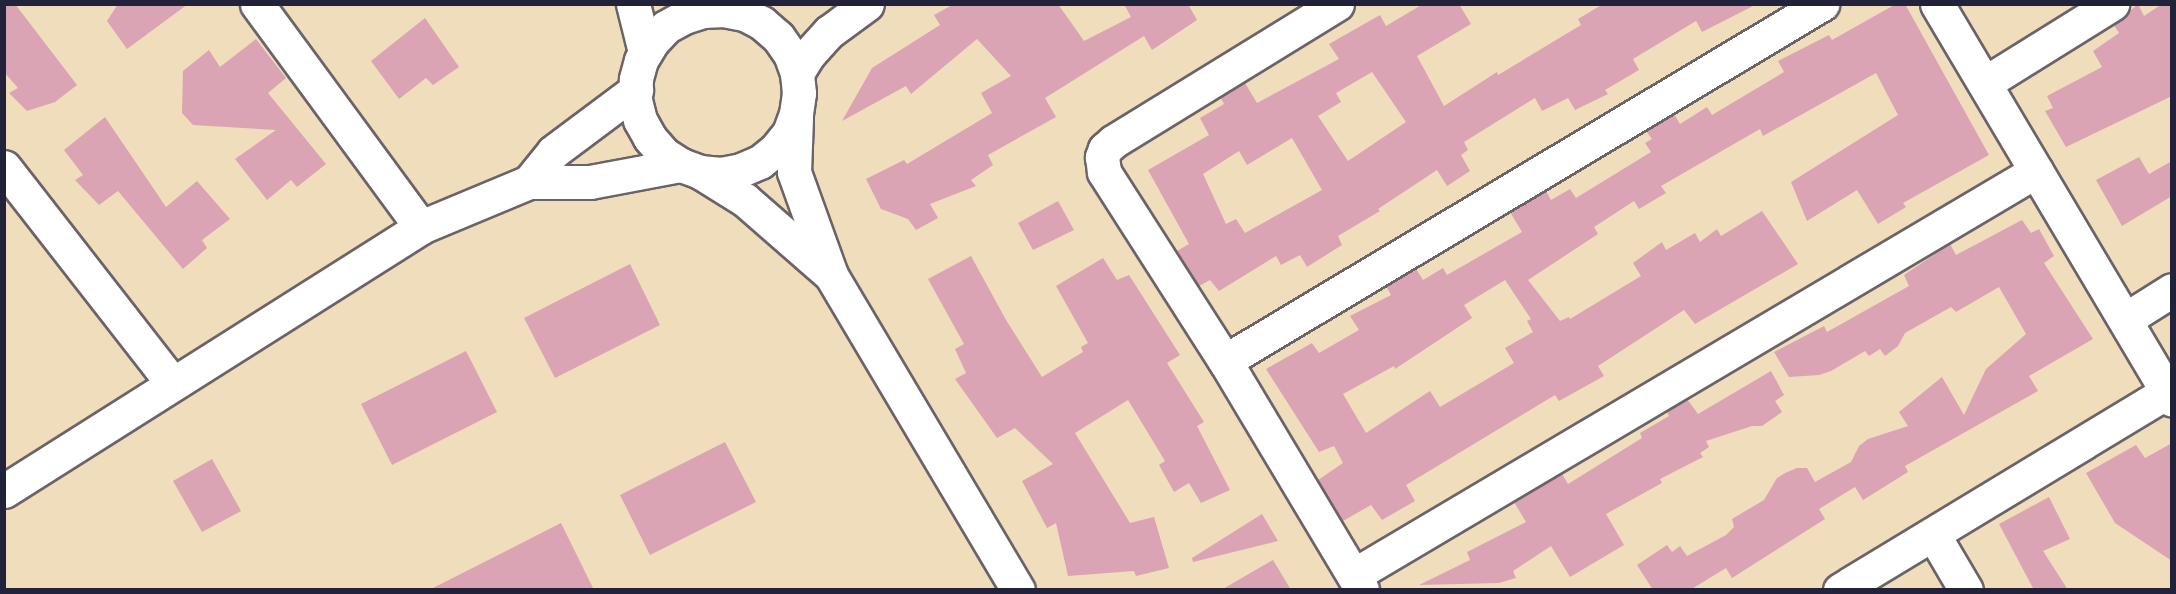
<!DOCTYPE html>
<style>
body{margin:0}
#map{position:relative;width:2176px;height:594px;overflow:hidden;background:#efddbc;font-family:"Balsamiq Sans",sans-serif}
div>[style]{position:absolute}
.building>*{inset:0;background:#dba4b5}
.roads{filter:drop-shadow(2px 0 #6a6368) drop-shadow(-2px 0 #6a6368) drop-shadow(0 2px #6a6368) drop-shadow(0 -2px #6a6368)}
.minor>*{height:33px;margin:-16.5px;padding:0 16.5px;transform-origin:16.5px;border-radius:16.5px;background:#fff}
span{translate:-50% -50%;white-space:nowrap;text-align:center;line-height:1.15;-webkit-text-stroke:4.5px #f7f3e8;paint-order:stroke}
.frame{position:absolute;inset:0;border:6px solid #22223b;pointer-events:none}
</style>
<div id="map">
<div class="building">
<div style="clip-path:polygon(4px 4px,15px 4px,77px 85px,55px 102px,27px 111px,9px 93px,18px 88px,4px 72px)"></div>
<div style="clip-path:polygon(118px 4px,188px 4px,127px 49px,107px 21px)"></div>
<div style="clip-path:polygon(954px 4px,1058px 4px,1084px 41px,1131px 17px,1124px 4px,1188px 4px,1197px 20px,1152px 50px,1144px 36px,1045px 98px,1056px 117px,988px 155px,993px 165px,971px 180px,976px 186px,930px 204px,938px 218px,916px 230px,908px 219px,881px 209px,866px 179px,904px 160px,907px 164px,992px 113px,981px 93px,1011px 76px,977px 39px,911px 94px,906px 86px,842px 121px,872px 68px,940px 25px,934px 15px)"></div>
<div style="clip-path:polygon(evenodd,1423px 4px,1459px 4px,1471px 24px,1417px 56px,1444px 106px,1497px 72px,1498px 75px,1581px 25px,1578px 19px,1603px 4px,1757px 4px,1702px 32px,1696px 21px,1633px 59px,1639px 70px,1605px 90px,1608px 94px,1575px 110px,1568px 98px,1542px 111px,1535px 98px,1464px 142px,1468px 150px,1461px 155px,1470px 171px,1447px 186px,1437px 170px,1378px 209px,1380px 211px,1338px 236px,1342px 245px,1307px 267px,1300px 255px,1281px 265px,1276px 256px,1219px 291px,1210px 280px,1199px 286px,1177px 251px,1189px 244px,1148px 170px,1209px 135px,1200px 118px,1224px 104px,1221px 98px,1245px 83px,1257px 103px,1339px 59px,1329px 44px,1380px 15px,1386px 26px,1423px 4px,1372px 72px,1406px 122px,1348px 161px,1318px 116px,1341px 102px,1336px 93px,1372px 72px,1423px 4px,1292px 138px,1322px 190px,1245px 233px,1236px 219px,1226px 224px,1203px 174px,1239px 151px,1247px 165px,1292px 138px)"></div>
<div style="clip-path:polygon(evenodd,1896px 4px,1905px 4px,1989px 155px,1903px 203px,1906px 207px,1878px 224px,1857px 190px,1807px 221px,1791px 182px,1898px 115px,1876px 73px,1763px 136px,1760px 129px,1661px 186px,1666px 193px,1639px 209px,1634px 201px,1594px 227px,1598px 234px,1528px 280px,1560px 321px,1569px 317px,1570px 319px,1641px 276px,1633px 263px,1662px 242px,1666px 250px,1695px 233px,1700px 242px,1717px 229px,1721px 236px,1762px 211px,1798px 264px,1695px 324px,1684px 310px,1598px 366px,1604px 376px,1559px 401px,1555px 395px,1406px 485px,1415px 501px,1382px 520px,1371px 505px,1343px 521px,1318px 480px,1343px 463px,1334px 446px,1319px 452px,1266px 369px,1312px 343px,1319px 353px,1359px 330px,1350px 316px,1391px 295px,1386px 286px,1416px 269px,1423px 280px,1443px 268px,1447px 275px,1522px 232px,1510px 212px,1546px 191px,1551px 200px,1570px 189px,1576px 198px,1651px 152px,1645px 143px,1652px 139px,1646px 131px,1674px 114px,1680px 124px,1707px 107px,1712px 115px,1784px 72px,1778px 61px,1829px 35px,1832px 40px,1896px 4px,1505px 280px,1531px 319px,1527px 321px,1533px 332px,1505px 348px,1514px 363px,1440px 407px,1430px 391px,1366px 433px,1343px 394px,1394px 366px,1395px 369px,1472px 318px,1464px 305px,1505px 280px)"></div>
<div style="clip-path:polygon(2138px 4px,2144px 16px,2162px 4px,2172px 4px,2172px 96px,2066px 147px,2045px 111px,2053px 108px,2047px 96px,2102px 67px,2093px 51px,2119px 33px,2114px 25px)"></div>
<div style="clip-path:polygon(425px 18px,459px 67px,433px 85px,426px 78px,399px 99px,371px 61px)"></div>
<div style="clip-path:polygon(256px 39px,286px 78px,268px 93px,326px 164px,297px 187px,291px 180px,267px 200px,235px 159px,276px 130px,193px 125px,182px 113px,183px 71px,209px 50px,220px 67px)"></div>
<div style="clip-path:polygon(105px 117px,166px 207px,197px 181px,230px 219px,202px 240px,207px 248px,183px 269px,118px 191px,99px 205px,75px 180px,83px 175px,64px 150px)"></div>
<div style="clip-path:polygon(2139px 157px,2149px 174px,2172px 161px,2172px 196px,2122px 226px,2096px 180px)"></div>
<div style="clip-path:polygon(1058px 201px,1074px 230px,1033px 250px,1018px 223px)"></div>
<div style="clip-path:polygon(2022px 220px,2031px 233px,2039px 229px,2054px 256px,2044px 263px,2093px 339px,2029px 376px,2038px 391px,1905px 466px,1908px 472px,1863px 500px,1855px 487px,1819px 509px,1825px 519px,1732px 578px,1726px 568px,1690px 590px,1653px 590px,1637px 565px,1667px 545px,1672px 552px,1680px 546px,1687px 556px,1726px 535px,1734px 527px,1732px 519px,1764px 500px,1777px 478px,1785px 473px,1797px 468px,1807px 468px,1815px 482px,1851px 462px,1859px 446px,1868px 439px,1908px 426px,1899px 412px,1942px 377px,1964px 415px,1986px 369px,2026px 334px,1999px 287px,1956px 312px,1951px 307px,1905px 333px,1898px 346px,1885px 356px,1880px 349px,1869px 356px,1865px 351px,1831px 371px,1819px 375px,1789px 377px,1774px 352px,1824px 326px,1827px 332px,1909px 286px,1904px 275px,1950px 244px,1956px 255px)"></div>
<div style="clip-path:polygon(971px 256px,1006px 320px,1042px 377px,1083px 352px,1081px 347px,1088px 343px,1056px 286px,1103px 258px,1117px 280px,1129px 275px,1180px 355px,1167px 363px,1204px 422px,1197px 426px,1230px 490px,1201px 503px,1189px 483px,1174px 492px,1159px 465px,1165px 461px,1128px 400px,1075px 433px,1130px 523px,1154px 517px,1169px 568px,1136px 576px,1134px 571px,1068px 576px,1056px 523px,1047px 528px,1022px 481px,1053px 464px,1015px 428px,997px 438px,955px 379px,966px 373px,955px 349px,964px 344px,928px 279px)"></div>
<div style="clip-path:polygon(630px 264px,660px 325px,555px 378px,524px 318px)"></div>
<div style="clip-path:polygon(466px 351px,497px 412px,392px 465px,361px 404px)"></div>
<div style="clip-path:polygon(1771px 371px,1784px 395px,1775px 401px,1782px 412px,1762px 426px,1752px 426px,1706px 441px,1709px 447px,1700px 453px,1703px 457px,1660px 479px,1662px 483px,1606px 514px,1624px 545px,1570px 577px,1551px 546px,1513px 571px,1516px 578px,1499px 583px,1419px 585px,1470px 560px,1467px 552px,1526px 522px,1514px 502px,1562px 474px,1568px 484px,1642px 438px,1640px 433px,1669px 416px,1667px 411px,1687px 399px,1698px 414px)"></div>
<div style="clip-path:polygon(725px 442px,756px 502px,650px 555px,620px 495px)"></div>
<div style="clip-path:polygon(2172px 443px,2172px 561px,2115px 523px,2086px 473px,2136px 445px,2145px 458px)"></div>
<div style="clip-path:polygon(212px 459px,241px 511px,202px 532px,173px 481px)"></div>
<div style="clip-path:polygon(2049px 497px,2070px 539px,2043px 551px,2068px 590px,2034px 590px,1999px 524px)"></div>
<div style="clip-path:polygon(1262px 514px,1278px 541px,1193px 562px,1192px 558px)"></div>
<div style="clip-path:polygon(561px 523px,594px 590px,429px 590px)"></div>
<div style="clip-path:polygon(1273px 560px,1291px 590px,1221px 590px)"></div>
</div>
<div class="roads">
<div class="minor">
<div style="left:257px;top:4px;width:277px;rotate:53.7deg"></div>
<div style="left:633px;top:4px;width:49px;rotate:76deg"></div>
<div style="left:1337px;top:4px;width:263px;rotate:148.4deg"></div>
<div style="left:1113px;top:142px;width:11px;rotate:139deg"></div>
<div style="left:1105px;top:149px;width:9px;rotate:111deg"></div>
<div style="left:1102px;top:157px;width:15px;rotate:82deg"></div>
<div style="left:1104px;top:172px;width:224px;rotate:57.4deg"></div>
<div style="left:1225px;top:361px;width:267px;rotate:59.1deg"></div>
<div style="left:1937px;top:4px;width:460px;rotate:59.3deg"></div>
<div style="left:797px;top:73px;width:22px;rotate:-58deg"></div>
<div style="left:809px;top:54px;width:30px;rotate:-48deg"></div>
<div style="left:829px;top:32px;width:47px;rotate:-36.4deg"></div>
<div style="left:1985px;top:83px;width:150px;rotate:-31.9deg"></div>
<div style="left:796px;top:118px;width:54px;rotate:92.1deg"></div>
<div style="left:794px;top:172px;width:109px;rotate:70.2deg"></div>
<div style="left:831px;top:275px;width:366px;rotate:59.3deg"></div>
<div style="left:4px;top:167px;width:274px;rotate:52.1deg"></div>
<div style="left:700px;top:172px;width:21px;rotate:5deg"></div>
<div style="left:721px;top:174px;width:20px;rotate:-11deg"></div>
<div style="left:741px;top:170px;width:21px;rotate:-23deg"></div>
<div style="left:760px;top:162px;width:21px;rotate:-39deg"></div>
<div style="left:776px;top:149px;width:21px;rotate:-51deg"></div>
<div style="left:789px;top:133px;width:20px;rotate:-70deg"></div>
<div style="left:796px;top:114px;width:21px;rotate:-82deg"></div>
<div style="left:799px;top:93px;width:20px;rotate:-96deg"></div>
<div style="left:797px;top:73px;width:20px;rotate:-110deg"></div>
<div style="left:790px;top:54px;width:21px;rotate:-125deg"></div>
<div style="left:778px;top:37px;width:21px;rotate:-139deg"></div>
<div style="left:762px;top:23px;width:20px;rotate:-153deg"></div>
<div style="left:744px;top:14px;width:20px;rotate:-169deg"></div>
<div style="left:724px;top:10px;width:21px;rotate:177deg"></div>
<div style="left:703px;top:11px;width:20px;rotate:162deg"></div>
<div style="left:684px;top:17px;width:21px;rotate:151deg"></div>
<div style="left:666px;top:27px;width:21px;rotate:133deg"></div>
<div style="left:652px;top:42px;width:21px;rotate:121deg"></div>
<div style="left:641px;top:60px;width:20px;rotate:105deg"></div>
<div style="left:636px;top:79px;width:21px;rotate:93deg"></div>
<div style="left:635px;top:100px;width:21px;rotate:76deg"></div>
<div style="left:640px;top:120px;width:21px;rotate:61deg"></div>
<div style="left:650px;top:138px;width:21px;rotate:49deg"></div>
<div style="left:664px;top:154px;width:20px;rotate:33deg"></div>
<div style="left:681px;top:165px;width:20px;rotate:20deg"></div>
<div style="left:700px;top:172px;width:53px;rotate:31.9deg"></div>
<div style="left:745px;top:200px;width:114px;rotate:41.1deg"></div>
<div style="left:529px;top:182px;width:38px;rotate:-51deg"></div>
<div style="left:553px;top:152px;width:104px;rotate:-36.8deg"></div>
<div style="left:2126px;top:319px;width:54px;rotate:-32.2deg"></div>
<div style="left:1225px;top:361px;width:696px;rotate:-30.88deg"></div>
<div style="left:4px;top:491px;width:494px;rotate:-32.3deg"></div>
<div style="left:421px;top:227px;width:117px;rotate:-22.6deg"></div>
<div style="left:529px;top:182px;width:61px"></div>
<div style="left:590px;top:182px;width:93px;rotate:-10.6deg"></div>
<div style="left:1933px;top:534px;width:65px;rotate:59.5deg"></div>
<div style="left:1354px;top:575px;width:793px;rotate:-30.64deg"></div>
<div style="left:1840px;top:590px;width:382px;rotate:-31.2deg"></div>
</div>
</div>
<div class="frame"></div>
</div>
